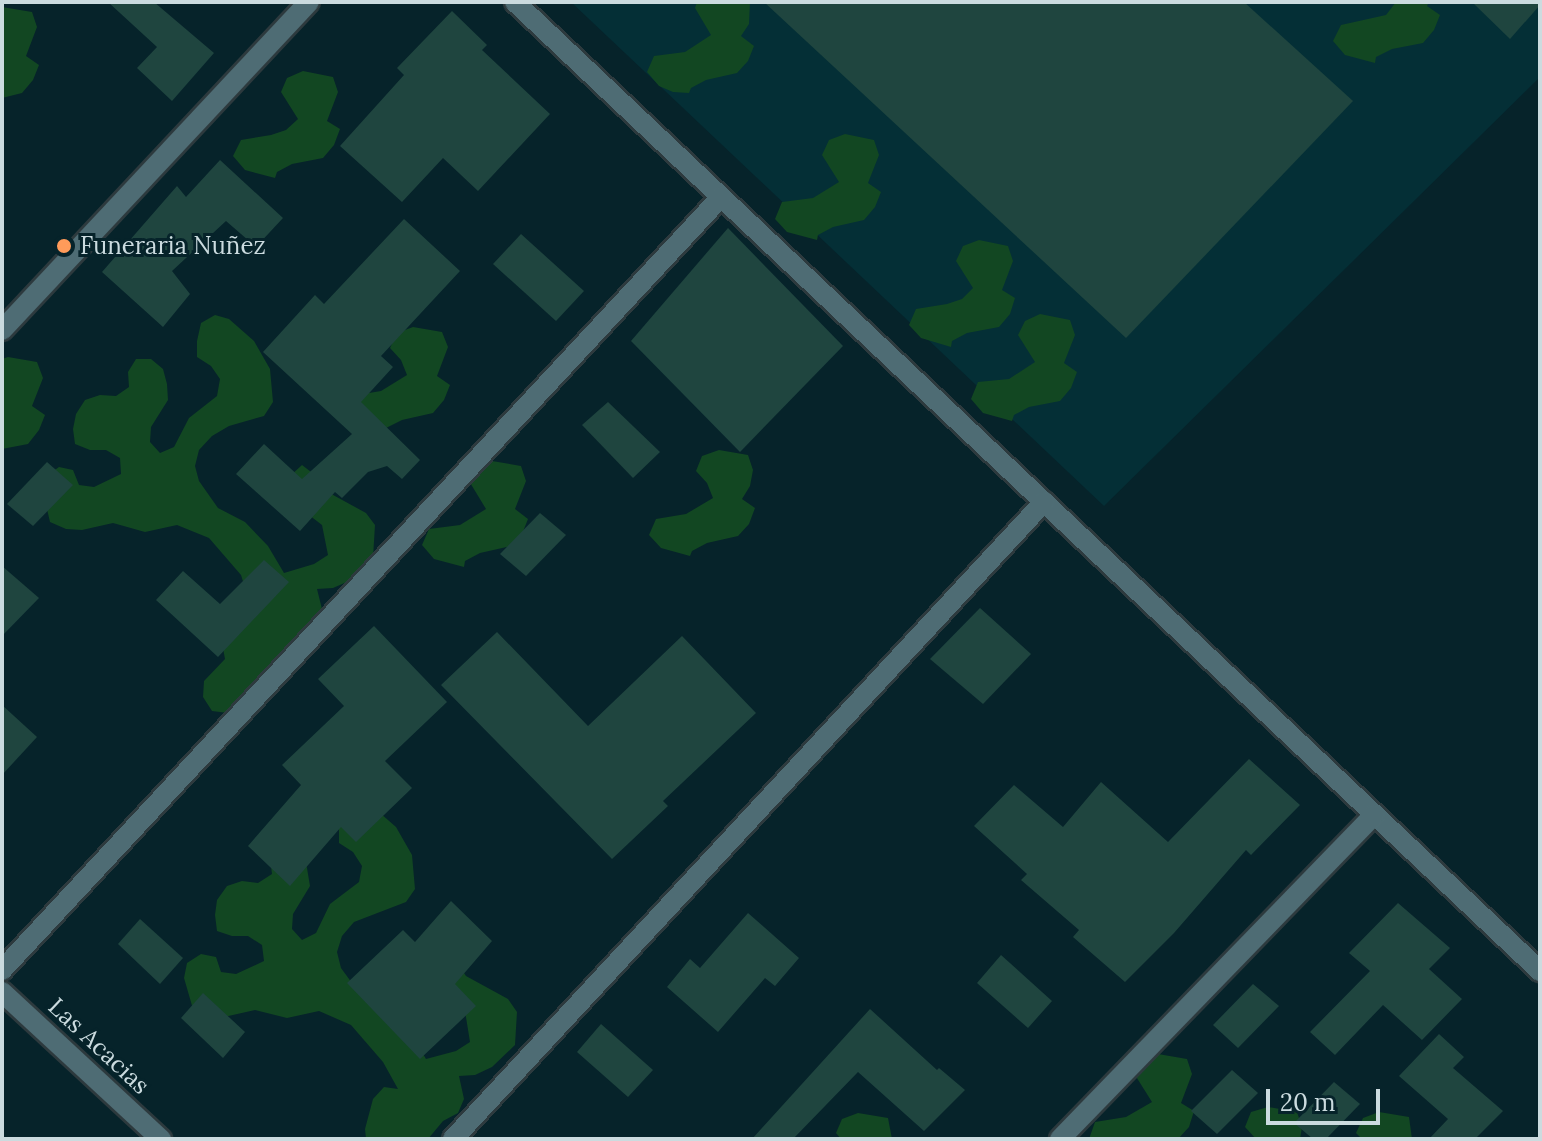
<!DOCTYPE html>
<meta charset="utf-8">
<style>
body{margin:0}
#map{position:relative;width:1542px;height:1141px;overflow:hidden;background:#06232a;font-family:Lora,serif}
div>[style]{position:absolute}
.built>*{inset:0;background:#042f36}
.green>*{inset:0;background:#124722}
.building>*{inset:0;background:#1f453f}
.roads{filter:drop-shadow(2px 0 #2d3a3e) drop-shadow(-2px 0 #2d3a3e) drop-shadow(0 2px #2d3a3e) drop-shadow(0 -2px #2d3a3e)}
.minor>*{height:20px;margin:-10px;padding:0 10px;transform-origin:10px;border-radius:10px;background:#4e6c74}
.dots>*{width:22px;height:22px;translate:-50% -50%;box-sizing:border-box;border:4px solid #06232a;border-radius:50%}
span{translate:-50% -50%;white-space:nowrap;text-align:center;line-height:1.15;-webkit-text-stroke:6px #06232a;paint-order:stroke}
.poi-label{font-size:24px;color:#cbdbdf}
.left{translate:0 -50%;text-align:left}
.street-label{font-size:24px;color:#cbdbdf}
.frame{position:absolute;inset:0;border:4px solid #cbdbdf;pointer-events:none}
.scale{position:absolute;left:1266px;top:1089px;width:114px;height:36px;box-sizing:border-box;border:4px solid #cbdbdf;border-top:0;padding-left:10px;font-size:24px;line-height:28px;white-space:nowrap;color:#cbdbdf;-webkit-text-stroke:6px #06232a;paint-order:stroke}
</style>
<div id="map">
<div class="built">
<div style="clip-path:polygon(571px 2px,1540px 2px,1540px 77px,1104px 506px)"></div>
</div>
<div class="green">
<div style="clip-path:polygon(697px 2px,750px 2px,749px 24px,741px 36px,754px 46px,748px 61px,737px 73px,706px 80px,691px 88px,689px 93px,673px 92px,659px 86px,647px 72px,654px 56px,685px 52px,711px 35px,695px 8px)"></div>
<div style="clip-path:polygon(1396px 2px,1429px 2px,1427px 6px,1440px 15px,1434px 30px,1423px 43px,1392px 49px,1376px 57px,1375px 63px,1345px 55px,1333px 41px,1341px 25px,1386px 15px)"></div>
<div style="clip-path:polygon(2px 7px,32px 12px,37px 27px,26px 56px,39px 65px,33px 80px,22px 93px,2px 98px)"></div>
<div style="clip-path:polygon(303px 71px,333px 77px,338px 92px,327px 121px,340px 129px,334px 145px,323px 158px,292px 164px,277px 172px,275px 178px,245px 170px,233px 156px,241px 140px,271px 135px,286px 130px,298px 119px,281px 92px,287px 78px)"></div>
<div style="clip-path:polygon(845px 134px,874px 140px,879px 155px,868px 183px,881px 192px,875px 207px,864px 220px,833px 227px,818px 235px,817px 240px,787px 232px,775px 219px,782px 202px,813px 198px,839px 182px,822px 155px,829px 140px)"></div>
<div style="clip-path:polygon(979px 240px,1008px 246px,1013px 261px,1002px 290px,1015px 298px,1010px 314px,999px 327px,967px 333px,952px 341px,951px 347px,921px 338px,909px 325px,916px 309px,947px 304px,962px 299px,973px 288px,956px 261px,963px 246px)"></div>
<div style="clip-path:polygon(1040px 314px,1070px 320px,1075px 335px,1064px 363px,1077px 372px,1071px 388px,1060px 401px,1029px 407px,1014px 415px,1012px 421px,983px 413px,971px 399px,978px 382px,1009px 379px,1035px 362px,1018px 335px,1025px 321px)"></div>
<div style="clip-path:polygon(215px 315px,229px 319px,254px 341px,270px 369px,273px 402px,264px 416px,229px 426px,212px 436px,199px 450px,195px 466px,199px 481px,218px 508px,245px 522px,268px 546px,284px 573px,314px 564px,328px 555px,322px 525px,296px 505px,290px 476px,302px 465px,315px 475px,324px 490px,366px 513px,375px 525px,373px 558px,349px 581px,333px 588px,317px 589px,323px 613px,316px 627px,289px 645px,278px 676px,228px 713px,212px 711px,203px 697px,204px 681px,225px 659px,222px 643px,246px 591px,241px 575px,209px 538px,177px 525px,145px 532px,113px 523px,82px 530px,66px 529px,50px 522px,43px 492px,45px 477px,59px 467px,73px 470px,79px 485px,94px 487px,121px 474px,120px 458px,106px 450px,90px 450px,75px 444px,73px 429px,76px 414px,85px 400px,100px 395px,116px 396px,129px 387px,128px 372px,136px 359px,151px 359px,163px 369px,167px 384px,168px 400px,151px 427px,150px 442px,160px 453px,174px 447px,189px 418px,217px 396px,220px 379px,211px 366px,197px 357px,197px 341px,201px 323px)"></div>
<div style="clip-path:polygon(413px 327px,442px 332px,448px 347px,437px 376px,450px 385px,444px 400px,433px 413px,402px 420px,386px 428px,351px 396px,381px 391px,407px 375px,401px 360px,390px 348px,397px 333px)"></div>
<div style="clip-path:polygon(8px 357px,37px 362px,43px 378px,32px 406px,45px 415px,39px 430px,28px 444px,2px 449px,2px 359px)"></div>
<div style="clip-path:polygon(719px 450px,748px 455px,753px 470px,750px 486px,742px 499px,755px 508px,749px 524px,738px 536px,707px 543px,692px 551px,690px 556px,661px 548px,649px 535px,656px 519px,686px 514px,713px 498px,707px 483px,696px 471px,702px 456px)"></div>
<div style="clip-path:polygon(492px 461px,521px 466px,526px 481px,515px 509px,528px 519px,522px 534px,511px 546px,480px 553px,465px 561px,464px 567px,434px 559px,422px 545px,429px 529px,460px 525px,486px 509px,469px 481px,476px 467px)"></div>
<div style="clip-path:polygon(372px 806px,396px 827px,412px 855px,415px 889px,406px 902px,354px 922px,342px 936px,337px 952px,341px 968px,360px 994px,410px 1032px,426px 1059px,456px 1051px,470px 1042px,465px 1011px,438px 991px,457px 962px,466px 976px,508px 999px,517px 1012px,515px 1045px,492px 1067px,475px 1075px,459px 1076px,464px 1099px,458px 1113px,443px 1121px,428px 1139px,366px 1139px,365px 1129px,373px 1099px,384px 1087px,398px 1089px,383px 1062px,351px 1025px,319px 1011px,287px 1018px,255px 1010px,224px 1017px,193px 1009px,184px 978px,187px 963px,201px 954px,216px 957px,221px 972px,236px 974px,264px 961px,262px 945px,248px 936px,232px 936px,217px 931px,215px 915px,217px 900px,227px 886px,242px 881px,258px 883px,272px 874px,270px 858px,305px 856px,310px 886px,293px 914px,292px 929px,302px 940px,316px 933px,330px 904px,359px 882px,362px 866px,353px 852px,339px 843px,339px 827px)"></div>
<div style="clip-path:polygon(1158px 1054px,1187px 1059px,1192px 1074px,1181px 1103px,1194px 1111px,1189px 1127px,1178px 1139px,1089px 1139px,1095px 1122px,1126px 1117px,1152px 1102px,1135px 1075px,1142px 1059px)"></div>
<div style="clip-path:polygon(1268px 1107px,1297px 1112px,1302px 1127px,1300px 1139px,1256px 1139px,1245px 1127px,1251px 1112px)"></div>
<div style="clip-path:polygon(1379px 1112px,1409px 1117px,1412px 1139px,1362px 1139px,1356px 1133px,1363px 1118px)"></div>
<div style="clip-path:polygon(858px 1113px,888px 1118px,892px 1139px,841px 1139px,836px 1133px,842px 1119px)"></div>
</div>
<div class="building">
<div style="clip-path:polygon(108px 2px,154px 2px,214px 53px,172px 101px,137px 68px,157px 47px)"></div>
<div style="clip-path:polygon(764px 2px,1244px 2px,1353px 101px,1126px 338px)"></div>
<div style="clip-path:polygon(1472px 2px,1540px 2px,1540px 5px,1510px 39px)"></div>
<div style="clip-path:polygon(452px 11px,487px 45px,482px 50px,550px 114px,478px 191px,443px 158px,402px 202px,340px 146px,404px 75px,397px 68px)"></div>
<div style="clip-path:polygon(220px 160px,283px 218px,256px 247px,226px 221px,172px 271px,190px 294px,163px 327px,102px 272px,177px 186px,186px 197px)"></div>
<div style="clip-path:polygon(404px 219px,460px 271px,381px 356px,393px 367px,361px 402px,420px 460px,402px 479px,387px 466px,368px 472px,342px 498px,335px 492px,300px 531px,236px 474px,264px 444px,302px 479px,352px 434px,263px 352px,315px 295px,324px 304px)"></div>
<div style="clip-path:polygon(728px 228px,843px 346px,740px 452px,631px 341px)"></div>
<div style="clip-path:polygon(521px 234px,584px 291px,556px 321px,493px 264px)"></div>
<div style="clip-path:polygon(608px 402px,660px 452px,633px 478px,582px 425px)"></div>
<div style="clip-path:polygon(47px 462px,73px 485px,33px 526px,7px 504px)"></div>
<div style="clip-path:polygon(540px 513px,566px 535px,526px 576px,500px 554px)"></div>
<div style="clip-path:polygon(264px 560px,289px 582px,218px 657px,156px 600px,183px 571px,220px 604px)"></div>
<div style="clip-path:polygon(2px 566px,39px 598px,2px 636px)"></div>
<div style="clip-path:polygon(980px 608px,1031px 654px,983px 704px,930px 659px)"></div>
<div style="clip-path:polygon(374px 626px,447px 702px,385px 761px,412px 788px,356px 842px,341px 827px,290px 886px,248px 846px,301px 785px,282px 765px,344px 706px,318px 679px)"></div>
<div style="clip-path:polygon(497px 632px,588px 726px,682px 636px,756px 713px,663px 801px,668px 806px,612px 859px,441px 685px)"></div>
<div style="clip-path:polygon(2px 705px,37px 737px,2px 775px)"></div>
<div style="clip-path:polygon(1249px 759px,1300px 805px,1251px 855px,1246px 850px,1174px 933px,1125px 982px,1073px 937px,1079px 930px,1021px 880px,1027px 874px,974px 826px,1014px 785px,1063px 827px,1101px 782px,1168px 842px)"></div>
<div style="clip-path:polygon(451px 901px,492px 941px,455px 984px,476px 1006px,420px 1059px,347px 983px,403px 930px,415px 942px)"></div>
<div style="clip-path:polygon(1398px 903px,1450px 948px,1429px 969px,1462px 999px,1422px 1040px,1383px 1005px,1335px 1055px,1310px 1032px,1370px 971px,1349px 953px)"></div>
<div style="clip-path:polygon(748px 913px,799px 958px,775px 986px,765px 978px,718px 1032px,667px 987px,690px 959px,700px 968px)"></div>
<div style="clip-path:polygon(140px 919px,183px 958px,160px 984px,118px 944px)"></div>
<div style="clip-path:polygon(1001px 955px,1052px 1001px,1028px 1028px,977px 983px)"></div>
<div style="clip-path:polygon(1253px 984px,1279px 1006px,1238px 1048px,1213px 1025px)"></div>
<div style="clip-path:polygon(203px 993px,245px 1032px,223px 1058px,181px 1018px)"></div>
<div style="clip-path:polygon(870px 1009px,937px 1070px,939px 1068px,965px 1090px,924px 1131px,858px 1072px,793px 1139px,752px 1139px)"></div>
<div style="clip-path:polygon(601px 1024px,653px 1070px,628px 1097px,577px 1052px)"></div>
<div style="clip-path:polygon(1439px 1034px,1464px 1057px,1453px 1068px,1503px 1111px,1475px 1139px,1429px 1139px,1448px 1119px,1399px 1076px)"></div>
<div style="clip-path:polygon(1232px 1070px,1258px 1093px,1217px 1134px,1191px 1111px)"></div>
<div style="clip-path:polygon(1334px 1082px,1360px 1104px,1326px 1139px,1313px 1139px,1294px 1123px)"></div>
</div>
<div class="roads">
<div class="minor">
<div style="left:515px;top:2px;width:1411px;rotate:43.39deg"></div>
<div style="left:2px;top:330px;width:449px;rotate:-46.9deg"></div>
<div style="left:2px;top:970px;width:1056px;rotate:-47.07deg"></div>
<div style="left:2px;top:992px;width:217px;rotate:42.8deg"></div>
<div style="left:453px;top:1139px;width:869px;rotate:-47.15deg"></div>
<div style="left:1060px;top:1139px;width:451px;rotate:-45.9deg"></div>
</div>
</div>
<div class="dots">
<div style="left:64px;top:246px;background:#ff9b5a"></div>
</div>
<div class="poi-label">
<span class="left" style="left:80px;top:246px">Funeraria Nuñez</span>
</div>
<div class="street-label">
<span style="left:99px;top:1046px;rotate:43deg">Las Acacias</span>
</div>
<div class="frame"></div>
<div class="scale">20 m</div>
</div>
